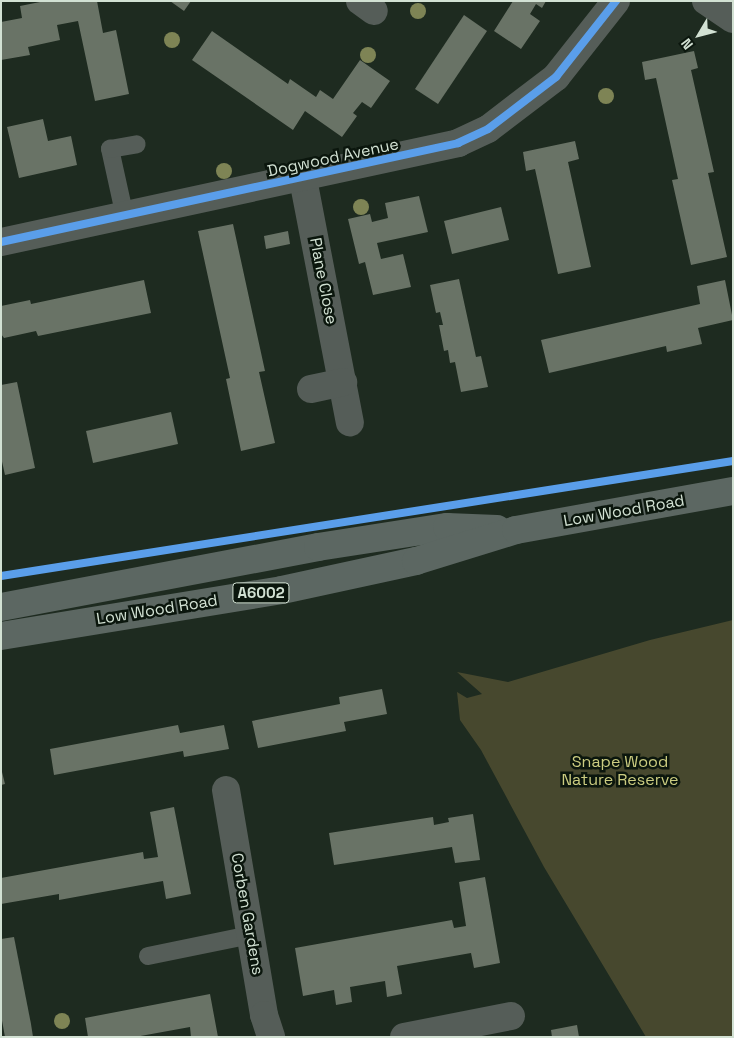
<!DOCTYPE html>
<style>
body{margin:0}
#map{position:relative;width:734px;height:1038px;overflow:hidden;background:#1e2b20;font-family:"Space Grotesk",sans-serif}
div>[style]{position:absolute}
.green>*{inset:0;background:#47482e}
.building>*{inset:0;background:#697366}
.service>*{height:18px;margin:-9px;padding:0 9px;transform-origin:9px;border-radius:9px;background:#555d58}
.minor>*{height:28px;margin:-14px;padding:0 14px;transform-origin:14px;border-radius:14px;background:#555d58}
.primary>*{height:28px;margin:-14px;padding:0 14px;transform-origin:14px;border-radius:14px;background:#5c6762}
.cycleway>*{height:8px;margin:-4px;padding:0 4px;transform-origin:4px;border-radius:4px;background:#5a9eea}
.trees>*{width:16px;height:16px;margin:-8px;border-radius:50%;background:#7e8455}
span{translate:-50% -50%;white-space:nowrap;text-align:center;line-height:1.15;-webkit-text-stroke:5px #0b160d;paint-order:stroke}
.shield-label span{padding:1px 4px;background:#0b160d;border:1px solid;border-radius:4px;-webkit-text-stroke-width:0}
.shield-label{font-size:15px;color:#d2e1d3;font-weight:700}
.street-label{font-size:16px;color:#d2e1d3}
.park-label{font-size:16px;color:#cccd81}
.frame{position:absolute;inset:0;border:2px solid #d2e1d3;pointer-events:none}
.north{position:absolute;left:674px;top:10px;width:50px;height:50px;-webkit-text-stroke:4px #0b160d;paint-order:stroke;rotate:233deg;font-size:14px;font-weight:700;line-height:20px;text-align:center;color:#d2e1d3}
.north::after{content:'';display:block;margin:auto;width:18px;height:22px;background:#d2e1d3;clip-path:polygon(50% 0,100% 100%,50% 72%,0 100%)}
</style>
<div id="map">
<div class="green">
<div style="clip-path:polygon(733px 620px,733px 1037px,646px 1037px,544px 867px,481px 750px,460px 720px,457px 692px,467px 698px,482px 694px,457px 672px,508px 682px,650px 640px)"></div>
</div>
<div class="building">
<div style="clip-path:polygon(45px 1px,97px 1px,103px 33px,116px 30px,129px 94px,95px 101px,78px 21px,57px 25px,60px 40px,28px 47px,30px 55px,1px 60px,1px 22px,22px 18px,20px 6px)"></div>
<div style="clip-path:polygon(170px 1px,191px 1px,184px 11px)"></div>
<div style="clip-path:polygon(513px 1px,546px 1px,542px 8px,536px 4px,530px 14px,540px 21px,521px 49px,494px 31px)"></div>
<div style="clip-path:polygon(464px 15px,487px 31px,438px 104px,415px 89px)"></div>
<div style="clip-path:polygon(212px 31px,288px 84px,290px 79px,316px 97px,320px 90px,333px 99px,360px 60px,390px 81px,371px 108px,362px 102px,353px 113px,357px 116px,342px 137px,305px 111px,293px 130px,192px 60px)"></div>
<div style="clip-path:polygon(694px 51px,698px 68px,691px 70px,714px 172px,708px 173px,727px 257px,691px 265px,672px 180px,678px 179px,656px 78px,645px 80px,642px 62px)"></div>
<div style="clip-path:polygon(43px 119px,48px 141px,71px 136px,77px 165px,19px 178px,7px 127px)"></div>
<div style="clip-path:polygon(575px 141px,579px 159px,568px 162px,591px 267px,558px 274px,535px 169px,526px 171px,523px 152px)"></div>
<div style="clip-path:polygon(419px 196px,428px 232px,377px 243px,381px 259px,403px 254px,411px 287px,373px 295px,365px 262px,359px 264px,348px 219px,370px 214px,372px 222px,388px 218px,385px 203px)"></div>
<div style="clip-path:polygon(501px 207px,509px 240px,452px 254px,444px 221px)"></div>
<div style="clip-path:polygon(233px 224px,265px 371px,259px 372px,275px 443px,241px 451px,226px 379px,230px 378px,198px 231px)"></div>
<div style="clip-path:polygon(288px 231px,290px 244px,266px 249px,264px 236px)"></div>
<div style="clip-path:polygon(459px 279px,476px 357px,481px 356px,488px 387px,461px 392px,455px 362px,450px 363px,448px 350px,444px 351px,439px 325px,443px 325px,440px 312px,436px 313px,430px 285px)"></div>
<div style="clip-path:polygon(144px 280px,151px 313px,38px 336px,36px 331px,4px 338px,1px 334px,1px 306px,30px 300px,31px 304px)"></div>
<div style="clip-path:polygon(725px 280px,733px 320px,698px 328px,702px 344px,667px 352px,666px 346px,549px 373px,541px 340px,700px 304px,697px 286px)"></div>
<div style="clip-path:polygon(17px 382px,35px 468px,5px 475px,1px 457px,1px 385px)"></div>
<div style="clip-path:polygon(171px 412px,178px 444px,93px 463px,86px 431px)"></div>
<div style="clip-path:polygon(382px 689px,387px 714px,344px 722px,346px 731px,258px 748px,252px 721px,340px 704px,339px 697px)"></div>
<div style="clip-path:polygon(178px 725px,180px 733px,224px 725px,229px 749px,184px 757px,183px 751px,54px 775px,50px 749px)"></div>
<div style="clip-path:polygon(1px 768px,5px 784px,1px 785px)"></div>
<div style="clip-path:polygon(174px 807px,191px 894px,166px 899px,163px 881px,59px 900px,59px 894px,1px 904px,1px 878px,143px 852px,144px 859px,158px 857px,150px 812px)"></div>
<div style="clip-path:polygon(473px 814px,480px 860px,455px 863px,452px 847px,334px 865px,329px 833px,433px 817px,434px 825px,449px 822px,448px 818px)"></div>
<div style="clip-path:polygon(485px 877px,500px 963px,474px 968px,471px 953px,397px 966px,402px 994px,387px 997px,385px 981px,350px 987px,352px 1002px,336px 1005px,334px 990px,303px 996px,295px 948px,452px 920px,454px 928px,466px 926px,459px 882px)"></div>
<div style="clip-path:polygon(14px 937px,31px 1024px,33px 1037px,5px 1037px,1px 1015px,1px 939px)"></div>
<div style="clip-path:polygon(210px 994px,218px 1037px,191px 1037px,190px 1027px,135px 1037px,88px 1037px,85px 1018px)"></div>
<div style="clip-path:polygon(577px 1025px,579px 1037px,552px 1037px,551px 1030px)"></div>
</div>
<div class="service">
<div style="left:125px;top:217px;width:70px;rotate:-102.4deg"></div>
<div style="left:110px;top:149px;width:27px;rotate:-10deg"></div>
<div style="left:148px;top:956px;width:104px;rotate:-11.6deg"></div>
</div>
<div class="minor">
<div style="left:360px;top:1px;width:17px;rotate:36deg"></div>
<div style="left:706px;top:1px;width:32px;rotate:34deg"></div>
<div style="left:303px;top:179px;width:248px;rotate:79.1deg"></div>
<div style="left:1px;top:242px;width:468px;rotate:-12.2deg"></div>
<div style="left:458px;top:143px;width:33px;rotate:-25deg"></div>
<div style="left:488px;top:129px;width:86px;rotate:-37.4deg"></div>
<div style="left:556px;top:77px;width:97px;rotate:-51.7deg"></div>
<div style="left:311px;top:389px;width:33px;rotate:-12deg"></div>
<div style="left:226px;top:790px;width:228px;rotate:80.4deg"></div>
<div style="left:264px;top:1015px;width:23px;rotate:72deg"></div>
<div style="left:404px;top:1037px;width:109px;rotate:-11.1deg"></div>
</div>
<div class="primary">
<div style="left:1px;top:607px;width:323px;rotate:-10.7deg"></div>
<div style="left:318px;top:547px;width:131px;rotate:-8.8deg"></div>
<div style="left:447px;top:527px;width:50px;rotate:2.3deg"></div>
<div style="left:1px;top:636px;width:285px;rotate:-9.3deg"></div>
<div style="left:282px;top:590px;width:137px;rotate:-12.2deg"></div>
<div style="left:416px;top:561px;width:105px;rotate:-17.2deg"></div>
<div style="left:516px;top:530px;width:220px;rotate:-10.2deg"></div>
</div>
<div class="cycleway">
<div style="left:1px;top:242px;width:468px;rotate:-12.2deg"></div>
<div style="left:458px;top:143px;width:33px;rotate:-25deg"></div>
<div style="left:488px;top:129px;width:86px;rotate:-37.4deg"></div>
<div style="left:556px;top:77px;width:97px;rotate:-51.7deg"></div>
<div style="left:1px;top:576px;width:741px;rotate:-8.93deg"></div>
</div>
<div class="trees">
<div style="left:418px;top:11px"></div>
<div style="left:172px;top:40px"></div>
<div style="left:368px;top:55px"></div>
<div style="left:606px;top:96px"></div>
<div style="left:224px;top:171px"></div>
<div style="left:361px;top:207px"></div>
<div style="left:62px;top:1021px"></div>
</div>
<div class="shield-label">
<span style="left:261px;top:593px">A6002</span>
</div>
<div class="street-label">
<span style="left:333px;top:158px;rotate:-12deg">Dogwood Avenue</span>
<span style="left:323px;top:281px;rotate:79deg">Plane Close</span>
<span style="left:624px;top:511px;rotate:-10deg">Low Wood Road</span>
<span style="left:157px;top:610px;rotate:-9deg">Low Wood Road</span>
<span style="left:247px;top:914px;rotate:80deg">Corben Gardens</span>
</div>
<div class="park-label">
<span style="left:620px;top:771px">Snape Wood<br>Nature Reserve</span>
</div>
<div class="frame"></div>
<div class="north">N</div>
</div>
